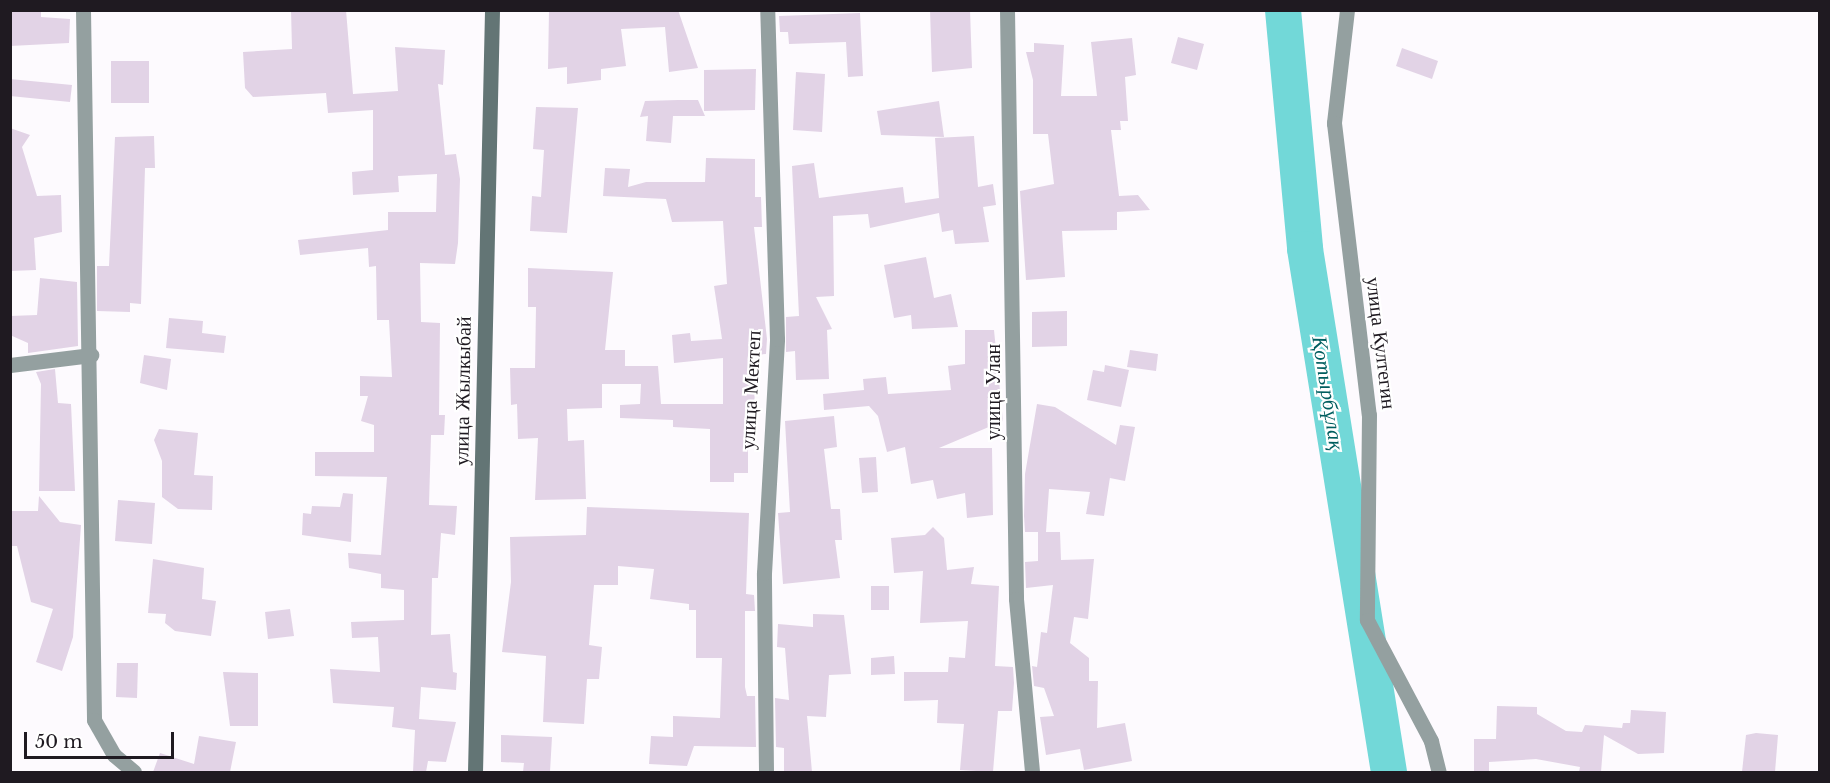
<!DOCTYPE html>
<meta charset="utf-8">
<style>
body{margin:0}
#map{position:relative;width:1830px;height:783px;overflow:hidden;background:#fdfafe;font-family:"Libre Baskerville",serif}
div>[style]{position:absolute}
.river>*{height:36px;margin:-18px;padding:0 18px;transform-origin:18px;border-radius:18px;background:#72d8d8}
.building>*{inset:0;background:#e2d3e6}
.street>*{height:15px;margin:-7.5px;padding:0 7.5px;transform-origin:7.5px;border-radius:7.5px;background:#94a0a0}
.secondary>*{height:15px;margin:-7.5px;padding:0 7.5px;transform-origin:7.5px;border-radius:7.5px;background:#637575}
span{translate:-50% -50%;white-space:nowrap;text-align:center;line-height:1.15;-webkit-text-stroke:4.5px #fff;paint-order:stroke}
.street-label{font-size:20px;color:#1f1a21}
.water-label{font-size:21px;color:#005e5f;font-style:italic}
.frame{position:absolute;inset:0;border:12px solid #1f1a21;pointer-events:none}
.scale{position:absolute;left:24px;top:732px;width:150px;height:27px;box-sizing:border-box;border:3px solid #1f1a21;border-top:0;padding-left:8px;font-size:18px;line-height:21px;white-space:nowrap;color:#1f1a21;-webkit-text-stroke:4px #fff;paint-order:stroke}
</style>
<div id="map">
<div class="river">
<div style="left:1283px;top:10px;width:240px;rotate:84.7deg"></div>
<div style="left:1305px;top:249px;width:530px;rotate:80.88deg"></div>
</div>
<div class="building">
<div style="clip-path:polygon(10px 10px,41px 10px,41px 17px,70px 19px,69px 43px,10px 46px)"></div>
<div style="clip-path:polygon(291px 10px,346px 10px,353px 94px,398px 91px,395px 47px,445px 50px,443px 85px,438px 84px,445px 155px,456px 154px,460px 179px,458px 243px,455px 264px,420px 263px,421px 322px,440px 323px,439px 415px,445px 415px,444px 435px,431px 435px,429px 505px,457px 506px,455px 535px,441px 533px,438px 578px,432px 578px,431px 635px,450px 634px,453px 672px,457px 673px,456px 690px,421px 687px,419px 719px,456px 722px,446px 762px,428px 761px,426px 772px,413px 772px,415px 730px,392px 727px,394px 707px,333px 703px,330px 669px,380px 672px,378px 637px,352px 638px,351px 622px,404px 620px,404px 590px,381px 588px,381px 574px,349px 568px,348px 553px,381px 555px,387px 477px,315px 476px,315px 452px,374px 452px,374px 425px,361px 421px,368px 396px,360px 396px,360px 376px,392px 377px,389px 320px,377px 320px,376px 266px,369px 267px,368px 248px,300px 255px,298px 240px,388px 230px,388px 212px,436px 212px,437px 174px,398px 176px,399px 192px,353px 195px,352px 172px,373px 170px,373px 110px,328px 113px,326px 93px,253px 97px,245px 88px,243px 52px,292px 49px)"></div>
<div style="clip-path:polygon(549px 10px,678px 10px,698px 68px,669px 72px,665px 27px,621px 29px,626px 66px,601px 69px,601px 80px,567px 84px,567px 67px,548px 69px)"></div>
<div style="clip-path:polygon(930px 10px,970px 10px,972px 68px,932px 72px)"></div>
<div style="clip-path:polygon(860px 13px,863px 76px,848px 77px,846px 42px,789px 44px,788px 32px,780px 32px,779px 16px)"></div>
<div style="clip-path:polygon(1178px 37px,1204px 44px,1197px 70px,1171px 63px)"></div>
<div style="clip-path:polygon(1132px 38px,1136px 75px,1125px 77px,1128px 121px,1120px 121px,1121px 130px,1111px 130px,1119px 196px,1138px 195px,1150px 210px,1117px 212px,1117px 230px,1062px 231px,1065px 277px,1026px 280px,1020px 191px,1054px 184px,1048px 134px,1033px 134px,1033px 80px,1026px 52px,1034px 52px,1034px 43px,1064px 45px,1061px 96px,1097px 96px,1091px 42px)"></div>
<div style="clip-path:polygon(1402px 48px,1438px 61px,1432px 79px,1396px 66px)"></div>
<div style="clip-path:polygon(111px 61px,149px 61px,149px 103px,111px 103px)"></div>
<div style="clip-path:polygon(756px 69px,755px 110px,704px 111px,704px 70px)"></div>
<div style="clip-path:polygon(796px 72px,825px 74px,822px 132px,793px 130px)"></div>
<div style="clip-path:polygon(10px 79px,72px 85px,70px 102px,10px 96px)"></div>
<div style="clip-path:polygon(678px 100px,698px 100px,705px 116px,673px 116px,671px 143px,646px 141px,648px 116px,640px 117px,645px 101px)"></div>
<div style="clip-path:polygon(939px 101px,944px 137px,881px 135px,877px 111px)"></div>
<div style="clip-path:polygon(536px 107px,578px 108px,567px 233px,530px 231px,532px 196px,541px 197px,544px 150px,533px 149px)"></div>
<div style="clip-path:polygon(10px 128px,30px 135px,22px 147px,37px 196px,61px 195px,62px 232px,34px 238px,36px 270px,10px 271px)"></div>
<div style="clip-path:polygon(154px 136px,155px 168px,145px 168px,141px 304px,130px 303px,130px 312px,97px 311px,97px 266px,109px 266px,115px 137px)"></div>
<div style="clip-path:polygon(974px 136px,978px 187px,993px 184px,996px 205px,983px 207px,989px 242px,955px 244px,953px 230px,942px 232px,939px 213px,870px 228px,868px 214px,833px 216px,834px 296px,816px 297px,832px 329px,827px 330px,829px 379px,796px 380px,795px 351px,786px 352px,786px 317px,799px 316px,792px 166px,814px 163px,819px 198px,903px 187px,905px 203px,939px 198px,935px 138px)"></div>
<div style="clip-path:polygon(706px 158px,755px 159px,755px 197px,761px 197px,762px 227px,754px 227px,767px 339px,766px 354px,754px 355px,755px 427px,748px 427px,748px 473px,734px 473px,734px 482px,710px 482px,710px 429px,673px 427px,673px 420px,620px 418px,620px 405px,640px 404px,641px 384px,602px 384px,602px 408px,567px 409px,568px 441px,584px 440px,586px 499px,535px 500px,538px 438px,518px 439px,517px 404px,511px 405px,510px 368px,535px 368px,536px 307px,528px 307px,528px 268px,613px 272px,605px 350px,625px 350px,625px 366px,658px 366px,661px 404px,723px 404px,723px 358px,674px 363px,672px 335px,690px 333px,691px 341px,722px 339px,714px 286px,727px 284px,723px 221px,672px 222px,666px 199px,603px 196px,605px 168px,630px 169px,628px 187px,646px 182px,705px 182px)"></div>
<div style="clip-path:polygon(926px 257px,934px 298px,951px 294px,958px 327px,912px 329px,911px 315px,894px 318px,884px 265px)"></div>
<div style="clip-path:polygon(40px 278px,77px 282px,78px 346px,28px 353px,28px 343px,10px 335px,10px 316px,37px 315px)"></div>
<div style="clip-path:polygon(1067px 311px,1067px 346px,1032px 347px,1032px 312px)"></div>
<div style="clip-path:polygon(169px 318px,203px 321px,202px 333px,226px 336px,224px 353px,166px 348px)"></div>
<div style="clip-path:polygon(965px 330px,994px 330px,1003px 421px,939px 448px,992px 448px,993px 515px,967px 518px,965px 493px,937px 499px,933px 480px,911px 484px,905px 447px,887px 452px,878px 416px,869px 406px,824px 410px,823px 394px,864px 390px,863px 379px,886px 377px,888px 394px,951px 390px,948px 366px,965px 364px)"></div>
<div style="clip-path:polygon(1130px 350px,1158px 354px,1156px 371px,1127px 367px)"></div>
<div style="clip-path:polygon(144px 355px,171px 359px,167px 390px,140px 383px)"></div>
<div style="clip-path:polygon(1105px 365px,1129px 370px,1121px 407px,1087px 400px,1093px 370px,1104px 372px)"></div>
<div style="clip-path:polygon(55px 369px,58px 403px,71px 404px,75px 491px,39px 491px,41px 384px,36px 372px)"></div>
<div style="clip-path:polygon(1037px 404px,1055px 407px,1116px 445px,1120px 425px,1135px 427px,1125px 481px,1110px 478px,1111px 471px,1104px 516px,1086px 514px,1090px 492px,1049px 489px,1046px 532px,1060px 532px,1061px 560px,1094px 559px,1088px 619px,1074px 617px,1070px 643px,1089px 658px,1089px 681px,1098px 681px,1097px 728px,1125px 723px,1132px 761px,1084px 770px,1080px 749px,1046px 755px,1040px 717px,1054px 716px,1044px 688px,1034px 686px,1032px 666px,1037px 667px,1041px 632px,1047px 633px,1053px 585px,1026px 588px,1025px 562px,1038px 561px,1038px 532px,1025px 532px,1024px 516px,1025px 474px)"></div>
<div style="clip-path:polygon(834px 416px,837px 447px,824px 449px,831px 509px,840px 509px,842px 540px,835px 540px,840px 578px,783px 584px,778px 513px,790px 512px,785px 421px)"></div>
<div style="clip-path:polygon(159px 429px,198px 433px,194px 475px,213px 476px,212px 510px,178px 509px,162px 497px,162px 461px,154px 440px)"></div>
<div style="clip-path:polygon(876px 457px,878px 492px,862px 493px,859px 458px)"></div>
<div style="clip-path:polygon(343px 493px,353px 494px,351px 542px,302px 535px,303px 513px,311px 514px,312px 506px,340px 507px)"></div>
<div style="clip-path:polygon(39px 496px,60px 522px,81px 525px,73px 637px,62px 671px,36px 662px,53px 609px,31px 602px,17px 546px,12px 546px,12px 511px,38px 511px)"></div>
<div style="clip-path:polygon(118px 500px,155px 503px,152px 544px,115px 541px)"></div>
<div style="clip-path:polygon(587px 507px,749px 513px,746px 594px,754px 595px,755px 611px,745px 611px,745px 687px,747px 696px,755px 696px,756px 747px,694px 746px,687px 766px,649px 764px,651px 736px,673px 737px,673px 716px,720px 718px,722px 658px,696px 658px,696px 610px,689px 610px,689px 604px,650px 599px,654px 569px,618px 566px,618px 585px,594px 585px,589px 645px,602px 647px,599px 679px,587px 679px,584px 724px,543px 722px,546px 656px,502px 652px,511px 582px,510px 537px,586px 535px)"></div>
<div style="clip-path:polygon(933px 527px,944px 538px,947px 570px,974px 567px,971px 584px,999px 586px,995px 666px,1013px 667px,1014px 683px,1012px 711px,998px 711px,993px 772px,960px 770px,964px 724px,937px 723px,938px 700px,904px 701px,904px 672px,948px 672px,949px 657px,965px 658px,968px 621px,920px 623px,923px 571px,894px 573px,891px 538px,925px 535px)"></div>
<div style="clip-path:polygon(153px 559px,204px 568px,202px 599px,216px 601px,211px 636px,175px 631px,165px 623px,166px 614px,148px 613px)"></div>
<div style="clip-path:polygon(871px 586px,889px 586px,889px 610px,871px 610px)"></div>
<div style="clip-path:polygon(290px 609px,294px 636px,268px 639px,265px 612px)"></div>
<div style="clip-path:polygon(813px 614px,844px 615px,851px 674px,829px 675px,826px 717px,807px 716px,812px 772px,784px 772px,784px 748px,776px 747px,775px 698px,789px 700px,785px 648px,777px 647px,778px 624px,813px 627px)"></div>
<div style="clip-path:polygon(894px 656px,895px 674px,871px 675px,871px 658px)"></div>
<div style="clip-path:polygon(117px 663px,138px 663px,137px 698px,116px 697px)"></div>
<div style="clip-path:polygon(223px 672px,258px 673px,258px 726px,230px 726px)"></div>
<div style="clip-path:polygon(1497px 706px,1537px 707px,1537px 714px,1566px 731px,1582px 732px,1585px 725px,1622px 728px,1623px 723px,1630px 723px,1631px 710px,1666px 712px,1664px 753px,1638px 754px,1604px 735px,1601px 772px,1579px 772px,1580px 767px,1536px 759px,1489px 762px,1489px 772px,1474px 772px,1474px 739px,1496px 739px)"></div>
<div style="clip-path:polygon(1756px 733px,1778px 735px,1775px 772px,1742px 772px,1746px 735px)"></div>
<div style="clip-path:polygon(501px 735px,552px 737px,550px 772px,523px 772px,524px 763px,501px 762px)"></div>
<div style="clip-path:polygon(199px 736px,236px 742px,230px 772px,153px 772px,160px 753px,194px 764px)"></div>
</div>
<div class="street">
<div style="left:83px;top:10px;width:710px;rotate:89.11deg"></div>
<div style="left:94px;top:720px;width:40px;rotate:60.3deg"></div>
<div style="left:114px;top:755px;width:26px;rotate:40deg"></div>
<div style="left:1007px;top:10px;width:589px;rotate:89.12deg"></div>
<div style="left:1016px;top:599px;width:174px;rotate:84.7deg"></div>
<div style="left:1347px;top:10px;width:114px;rotate:96.6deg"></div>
<div style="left:1334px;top:123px;width:294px;rotate:83.2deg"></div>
<div style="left:1369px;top:415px;width:205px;rotate:90.6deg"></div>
<div style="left:1367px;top:620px;width:137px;rotate:62.1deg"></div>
<div style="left:1431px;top:741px;width:32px;rotate:76deg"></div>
<div style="left:10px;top:365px;width:82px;rotate:-7deg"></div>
<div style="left:766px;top:772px;width:199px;rotate:-90.6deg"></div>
<div style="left:764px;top:573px;width:234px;rotate:-86.8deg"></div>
<div style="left:777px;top:339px;width:329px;rotate:-91.7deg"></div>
</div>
<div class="secondary">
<div style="left:475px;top:772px;width:762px;rotate:-88.72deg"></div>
</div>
<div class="street-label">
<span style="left:1381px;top:343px;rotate:83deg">улица Култегин</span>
<span style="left:751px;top:390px;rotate:-87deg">улица Мектеп</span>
<span style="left:463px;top:391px;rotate:-89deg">улица Жылкыбай</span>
<span style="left:993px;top:392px;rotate:-90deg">улица Улан</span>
</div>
<div class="water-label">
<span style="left:1328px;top:393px;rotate:81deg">Қотырбұлақ</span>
</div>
<div class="frame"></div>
<div class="scale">50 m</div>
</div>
